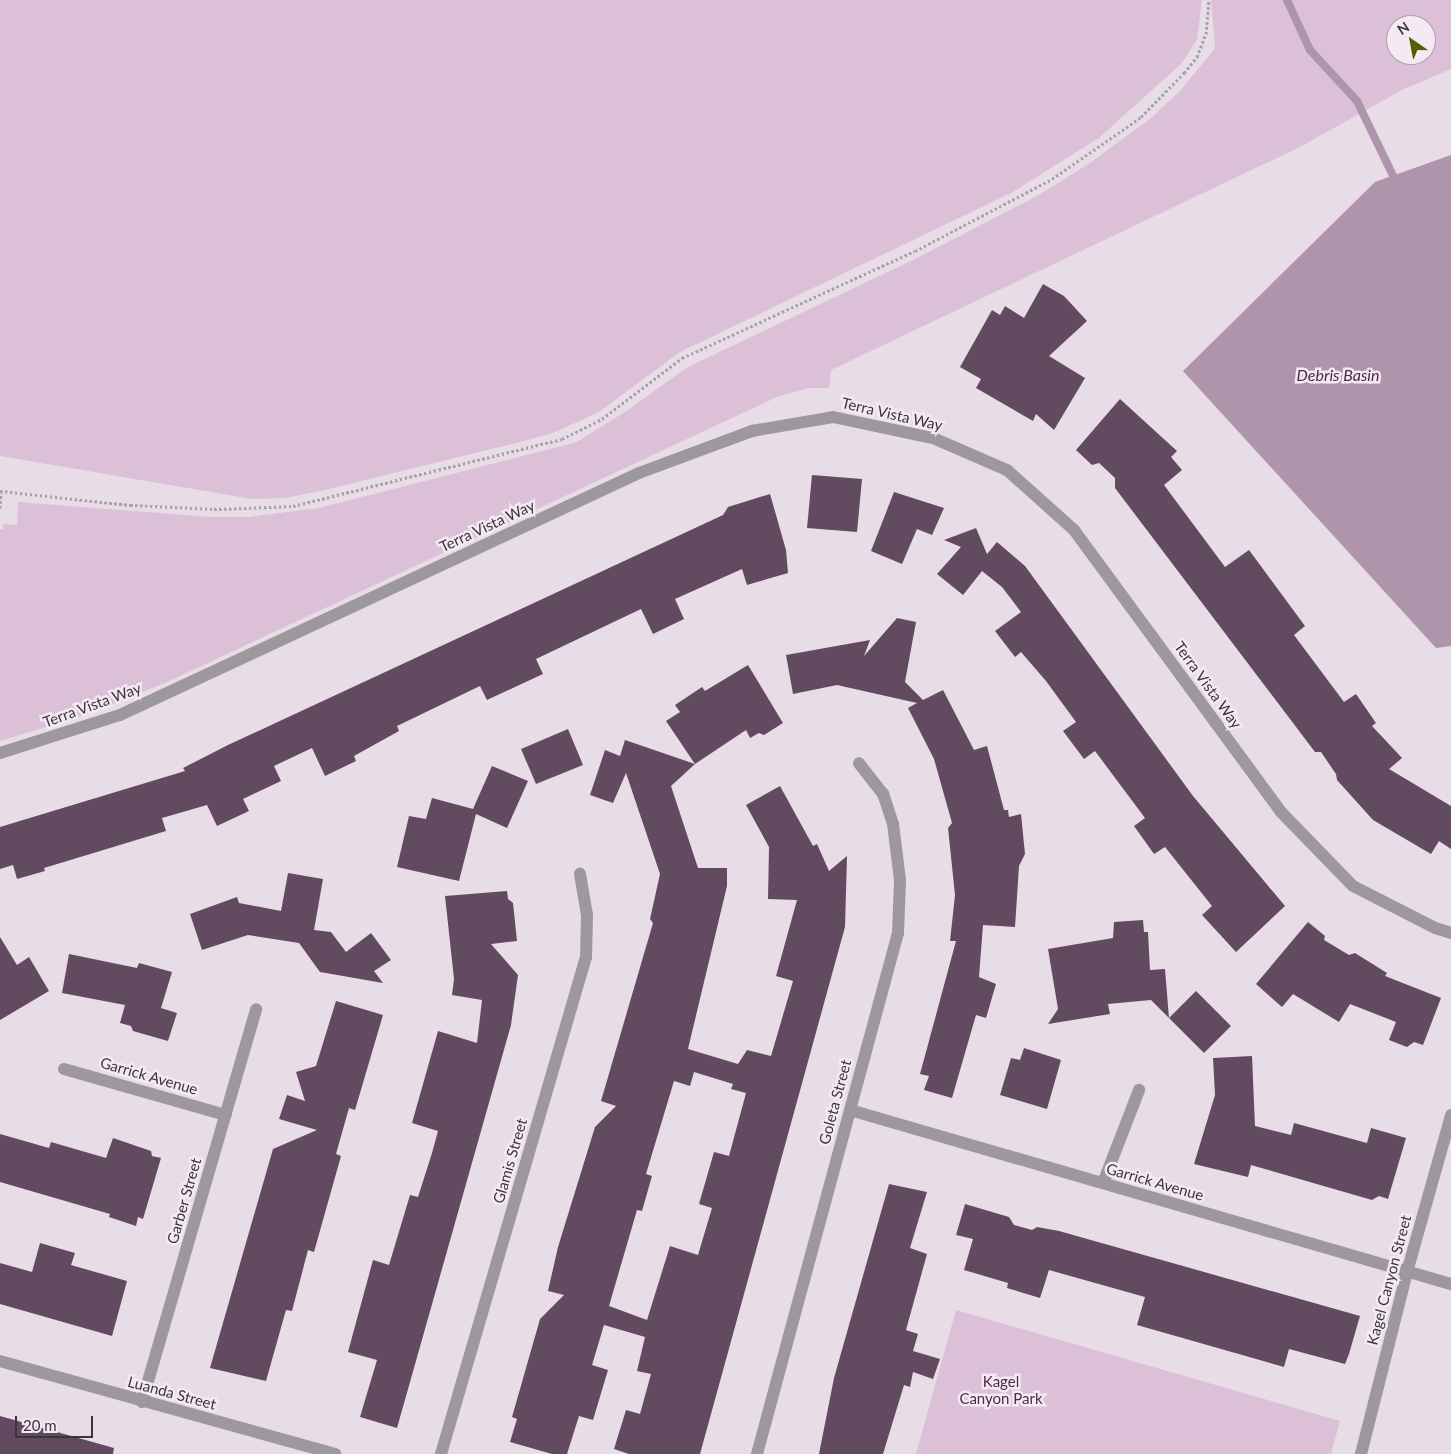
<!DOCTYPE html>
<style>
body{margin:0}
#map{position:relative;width:1451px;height:1454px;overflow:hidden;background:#e8dce7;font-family:Lato,sans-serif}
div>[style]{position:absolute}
.green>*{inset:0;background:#dbc0d8}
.water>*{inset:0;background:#af95ac}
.stream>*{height:8px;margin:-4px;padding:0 4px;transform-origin:4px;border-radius:4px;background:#af95ac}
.building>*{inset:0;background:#624b60}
.path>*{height:3px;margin-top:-1.5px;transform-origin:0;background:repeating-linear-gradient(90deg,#aaa0a9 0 2.5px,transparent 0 5px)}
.street>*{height:12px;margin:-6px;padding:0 6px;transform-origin:6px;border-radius:6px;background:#9d989d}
span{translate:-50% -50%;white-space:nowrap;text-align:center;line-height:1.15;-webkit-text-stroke:5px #f5e9f4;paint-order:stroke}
.street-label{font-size:15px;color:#3a3539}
.park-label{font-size:15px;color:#4f2a4d}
.water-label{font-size:16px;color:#4b2749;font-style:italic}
.north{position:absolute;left:1386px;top:15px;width:50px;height:50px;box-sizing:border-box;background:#f5e9f4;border:1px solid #aaa1a9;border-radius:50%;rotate:327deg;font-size:14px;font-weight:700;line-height:20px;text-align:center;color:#3a3539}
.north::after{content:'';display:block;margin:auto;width:18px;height:22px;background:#526001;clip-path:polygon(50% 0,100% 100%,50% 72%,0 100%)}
.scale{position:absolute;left:15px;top:1416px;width:78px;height:22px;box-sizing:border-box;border:2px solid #3a3539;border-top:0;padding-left:6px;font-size:15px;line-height:18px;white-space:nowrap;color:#3a3539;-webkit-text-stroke:4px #f5e9f4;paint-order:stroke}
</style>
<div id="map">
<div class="green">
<div style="clip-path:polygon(0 0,1202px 0,1197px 40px,1181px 64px,1099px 138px,1011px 193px,680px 352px,599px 412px,553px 433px,520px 442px,325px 490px,285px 498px,252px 499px,0 456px)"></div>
<div style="clip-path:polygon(evenodd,1211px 0,1451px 0,1451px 69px,1402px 90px,1300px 147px,831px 370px,829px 388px,809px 388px,779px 396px,167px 682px,88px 714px,0 741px,0 529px,3px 529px,3px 524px,17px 525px,18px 502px,211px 517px,249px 517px,319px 508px,577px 442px,628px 410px,686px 368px,915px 259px,1037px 196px,1087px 165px,1151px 118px,1181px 90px,1215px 48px,1211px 0,1396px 25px,1426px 25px,1426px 55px,1396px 55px,1396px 25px)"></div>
<div style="clip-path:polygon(956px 1310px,1340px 1421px,1331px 1454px,916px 1454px)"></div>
</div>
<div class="water">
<div style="clip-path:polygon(1451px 155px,1451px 646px,1436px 648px,1183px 371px,1375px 182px)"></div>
</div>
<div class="stream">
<div style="left:1287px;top:0;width:55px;rotate:65.3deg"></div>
<div style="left:1310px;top:50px;width:69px;rotate:47.3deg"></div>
<div style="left:1357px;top:101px;width:90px;rotate:64.3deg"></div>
</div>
<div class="building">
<div style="clip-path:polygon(1043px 284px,1064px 296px,1087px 321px,1049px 356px,1085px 378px,1054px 430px,1036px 414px,1033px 421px,976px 388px,981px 379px,960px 367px,992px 310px,1000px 315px,1005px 306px,1024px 318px)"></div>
<div style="clip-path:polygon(1120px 399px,1177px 451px,1171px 457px,1182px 470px,1164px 485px,1225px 567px,1249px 550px,1305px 626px,1294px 635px,1344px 702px,1356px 694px,1376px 723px,1372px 726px,1402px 758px,1389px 769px,1451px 806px,1451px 849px,1439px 841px,1431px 854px,1373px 820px,1337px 780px,1336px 774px,1321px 752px,1315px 752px,1115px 488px,1115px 478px,1099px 463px,1092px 465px,1076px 450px)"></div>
<div style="clip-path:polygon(812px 475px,862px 479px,857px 532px,807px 528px)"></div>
<div style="clip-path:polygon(894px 492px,944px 508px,932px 535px,917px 529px,902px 564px,871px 551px)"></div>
<div style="clip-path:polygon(770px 494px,786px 550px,788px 573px,747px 585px,742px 569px,675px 599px,684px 619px,653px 634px,641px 609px,536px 659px,543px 674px,487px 700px,480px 686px,397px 726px,399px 731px,354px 756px,356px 761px,325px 776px,312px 748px,274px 766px,281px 781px,243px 799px,249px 811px,217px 826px,207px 805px,162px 818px,166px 831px,44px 868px,45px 871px,17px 879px,13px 865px,0 869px,0 827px,185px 771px,183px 768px,228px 745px,723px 515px,728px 507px)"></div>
<div style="clip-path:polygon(976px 528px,987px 554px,997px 542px,1025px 566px,1193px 796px,1285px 906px,1236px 952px,1202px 915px,1212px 906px,1165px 847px,1154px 854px,1134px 826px,1145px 818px,1095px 751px,1084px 759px,1063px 731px,1076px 722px,1046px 681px,1021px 652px,1015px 657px,995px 631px,1021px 612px,1002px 587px,982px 571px,963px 595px,937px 574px,961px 547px,944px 540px)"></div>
<div style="clip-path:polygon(897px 618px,916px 622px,905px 682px,923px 700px,943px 690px,974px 750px,987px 746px,1004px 810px,1008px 810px,1009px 817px,1021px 814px,1025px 854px,1019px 866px,1015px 927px,983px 925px,979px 977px,996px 984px,986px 1018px,976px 1015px,952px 1098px,924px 1090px,929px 1076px,920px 1074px,956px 941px,950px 941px,955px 895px,948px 828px,952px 823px,934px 759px,908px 708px,917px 703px,837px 685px,793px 694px,786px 655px,870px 640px,864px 656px)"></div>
<div style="clip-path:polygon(748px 665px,783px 723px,764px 735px,759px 733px,750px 738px,746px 730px,695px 764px,666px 721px,680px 712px,675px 705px,702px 687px,705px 691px)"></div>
<div style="clip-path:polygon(568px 729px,583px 765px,536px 784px,521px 749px)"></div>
<div style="clip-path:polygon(evenodd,625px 740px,695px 764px,671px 786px,698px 868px,727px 868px,727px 886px,688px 1049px,738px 1064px,747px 1050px,771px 1056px,793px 981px,776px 976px,797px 900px,768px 899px,769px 847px,746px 805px,780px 786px,813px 846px,817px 844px,829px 871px,847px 856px,845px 927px,700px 1454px,629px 1454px,614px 1449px,626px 1410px,640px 1414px,651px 1374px,637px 1371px,645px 1337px,604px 1325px,592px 1365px,608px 1370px,593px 1420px,579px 1416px,567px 1454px,552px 1454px,510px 1442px,517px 1419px,512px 1417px,540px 1319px,564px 1295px,548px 1291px,558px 1247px,595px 1127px,616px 1106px,601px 1101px,653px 923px,650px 919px,660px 874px,626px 773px,613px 803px,590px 795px,605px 750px,620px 756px,625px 740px,694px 1072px,733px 1084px,731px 1089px,746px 1093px,729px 1156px,714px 1152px,699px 1204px,712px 1208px,698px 1255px,670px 1246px,647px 1320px,609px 1306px,637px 1210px,642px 1211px,652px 1176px,646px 1174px,674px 1081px,690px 1086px,694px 1072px)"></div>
<div style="clip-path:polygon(492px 766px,528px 781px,507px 828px,476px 814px,459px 881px,397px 867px,409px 816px,426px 819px,432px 798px,473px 809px)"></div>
<div style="clip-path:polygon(288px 873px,323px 879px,314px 930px,331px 932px,346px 952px,371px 933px,391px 960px,374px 971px,383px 983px,320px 972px,299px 943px,248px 935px,202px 950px,190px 914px,237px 897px,239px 903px,281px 911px)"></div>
<div style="clip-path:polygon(507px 891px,508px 899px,513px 903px,517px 941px,491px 944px,518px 975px,511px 1025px,397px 1428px,360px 1417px,377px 1360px,348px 1352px,373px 1260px,389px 1265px,410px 1195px,418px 1197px,432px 1153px,438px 1131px,412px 1123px,438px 1031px,477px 1043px,482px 1000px,452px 995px,454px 979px,445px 896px)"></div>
<div style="clip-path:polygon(1143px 920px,1144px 932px,1148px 932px,1150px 970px,1165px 969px,1169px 1018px,1196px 991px,1231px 1026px,1204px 1053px,1151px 1000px,1108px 1004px,1110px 1014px,1048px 1024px,1058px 1009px,1048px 949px,1113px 938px,1114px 922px)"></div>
<div style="clip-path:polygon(1308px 922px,1325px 936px,1324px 940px,1349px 955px,1355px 953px,1387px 973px,1385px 976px,1441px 998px,1423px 1045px,1414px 1042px,1407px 1047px,1389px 1040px,1396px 1022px,1350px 1004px,1339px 1022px,1293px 994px,1282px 1007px,1256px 984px)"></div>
<div style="clip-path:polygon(0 937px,17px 965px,29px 957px,49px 991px,0 1020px)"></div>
<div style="clip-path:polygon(69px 954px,137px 968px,139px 963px,172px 972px,161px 1008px,177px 1013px,168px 1041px,133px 1031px,131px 1026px,120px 1023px,125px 1005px,62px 993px)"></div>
<div style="clip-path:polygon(336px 1001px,383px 1015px,355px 1110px,349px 1108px,336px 1154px,341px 1156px,314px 1252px,308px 1250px,292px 1311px,286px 1310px,266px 1381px,210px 1368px,273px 1149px,317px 1130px,279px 1119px,287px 1095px,305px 1101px,296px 1072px,316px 1066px)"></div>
<div style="clip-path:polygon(1024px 1048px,1061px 1060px,1047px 1109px,1000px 1095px,1011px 1058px,1020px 1060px)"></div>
<div style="clip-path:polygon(1252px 1056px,1255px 1126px,1291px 1135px,1294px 1123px,1367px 1143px,1371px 1128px,1406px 1138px,1388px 1199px,1379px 1196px,1372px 1200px,1251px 1165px,1248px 1177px,1194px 1164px,1215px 1095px,1213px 1058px)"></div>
<div style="clip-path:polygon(0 1134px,49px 1148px,51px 1142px,106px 1158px,113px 1138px,151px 1151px,152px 1156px,161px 1158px,143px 1219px,138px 1217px,136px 1226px,109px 1217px,110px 1214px,0 1182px)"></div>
<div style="clip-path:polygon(889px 1184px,927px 1192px,910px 1248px,927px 1254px,906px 1330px,918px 1334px,913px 1351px,940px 1359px,933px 1379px,913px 1372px,910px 1387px,904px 1385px,883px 1454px,819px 1454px,834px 1378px)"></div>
<div style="clip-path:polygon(965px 1204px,1009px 1217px,1014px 1225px,1032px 1230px,1037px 1227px,1059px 1231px,1360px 1316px,1349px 1354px,1345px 1364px,1289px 1349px,1284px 1367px,1137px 1325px,1145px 1297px,1049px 1270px,1040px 1298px,1007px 1288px,1008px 1283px,964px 1270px,973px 1239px,956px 1235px)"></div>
<div style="clip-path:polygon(40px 1243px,75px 1253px,71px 1265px,127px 1281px,112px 1336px,0 1304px,0 1263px,32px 1272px)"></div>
<div style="clip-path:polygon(0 1416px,114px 1448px,113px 1454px,0 1454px)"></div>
</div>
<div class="path">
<div style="left:0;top:491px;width:131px;rotate:6.1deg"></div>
<div style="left:130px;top:505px;width:84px;rotate:2.7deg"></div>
<div style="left:214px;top:509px;width:79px;rotate:-2.2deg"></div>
<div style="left:293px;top:506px;width:277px;rotate:-14deg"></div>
<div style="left:562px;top:439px;width:45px;rotate:-26.6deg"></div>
<div style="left:602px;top:419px;width:101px;rotate:-37.3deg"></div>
<div style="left:682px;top:358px;width:256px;rotate:-24.7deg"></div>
<div style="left:915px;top:251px;width:155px;rotate:-27.7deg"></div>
<div style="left:1052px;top:179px;width:35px;rotate:-35deg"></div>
<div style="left:1081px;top:159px;width:73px;rotate:-35deg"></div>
<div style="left:1141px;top:117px;width:62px;rotate:-45.7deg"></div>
<div style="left:1184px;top:73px;width:21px;rotate:-51deg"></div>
<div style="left:1197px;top:57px;width:25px;rotate:-69deg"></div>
<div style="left:1206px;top:34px;width:34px;rotate:-85deg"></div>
<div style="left:0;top:508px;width:16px;rotate:-86deg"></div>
</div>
<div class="street">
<div style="left:0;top:753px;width:126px;rotate:-17.6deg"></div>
<div style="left:120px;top:715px;width:573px;rotate:-25deg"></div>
<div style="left:639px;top:473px;width:121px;rotate:-20.4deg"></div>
<div style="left:752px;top:431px;width:82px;rotate:-9.8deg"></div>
<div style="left:833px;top:417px;width:102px;rotate:11.9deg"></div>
<div style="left:933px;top:438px;width:81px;rotate:23.4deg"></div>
<div style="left:1007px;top:470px;width:90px;rotate:41.8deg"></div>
<div style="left:1074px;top:530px;width:350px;rotate:53.7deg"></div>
<div style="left:1281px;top:812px;width:103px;rotate:45.8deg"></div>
<div style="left:1353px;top:886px;width:92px;rotate:27.1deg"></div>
<div style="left:1435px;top:928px;width:17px;rotate:17deg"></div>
<div style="left:64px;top:1069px;width:168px;rotate:15.9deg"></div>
<div style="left:850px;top:1110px;width:626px;rotate:16.15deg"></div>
<div style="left:1103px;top:1183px;width:100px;rotate:-68.8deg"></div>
<div style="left:0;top:1361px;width:348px;rotate:15.5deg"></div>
<div style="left:142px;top:1402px;width:409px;rotate:-73.8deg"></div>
<div style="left:441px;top:1454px;width:518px;rotate:-73.74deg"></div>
<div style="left:586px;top:957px;width:42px;rotate:-88.6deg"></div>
<div style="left:587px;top:915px;width:42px;rotate:-99.7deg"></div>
<div style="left:757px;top:1454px;width:540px;rotate:-74.86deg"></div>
<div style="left:898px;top:933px;width:53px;rotate:-87.8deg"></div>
<div style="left:900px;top:880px;width:56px;rotate:-97.1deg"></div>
<div style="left:893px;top:824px;width:32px;rotate:-108deg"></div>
<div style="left:883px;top:794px;width:39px;rotate:-128deg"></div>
<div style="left:1361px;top:1454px;width:188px;rotate:-75.8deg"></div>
<div style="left:1407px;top:1272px;width:163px;rotate:-74.3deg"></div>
</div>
<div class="street-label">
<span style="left:892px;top:414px;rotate:13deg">Terra Vista Way</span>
<span style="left:487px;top:526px;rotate:-25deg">Terra Vista Way</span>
<span style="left:1208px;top:685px;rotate:54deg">Terra Vista Way</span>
<span style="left:92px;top:705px;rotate:-20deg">Terra Vista Way</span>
<span style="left:149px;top:1076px;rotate:16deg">Garrick Avenue</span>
<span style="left:835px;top:1102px;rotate:-75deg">Goleta Street</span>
<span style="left:510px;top:1161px;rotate:-74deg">Glamis Street</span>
<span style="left:1155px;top:1182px;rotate:16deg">Garrick Avenue</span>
<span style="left:184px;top:1201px;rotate:-74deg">Garber Street</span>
<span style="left:1389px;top:1280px;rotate:-75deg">Kagel Canyon Street</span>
<span style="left:172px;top:1393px;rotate:15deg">Luanda Street</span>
</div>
<div class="park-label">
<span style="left:1001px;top:1390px">Kagel<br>Canyon Park</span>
</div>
<div class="water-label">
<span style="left:1338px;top:375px">Debris Basin</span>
</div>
<div class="north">N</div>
<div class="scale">20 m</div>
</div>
